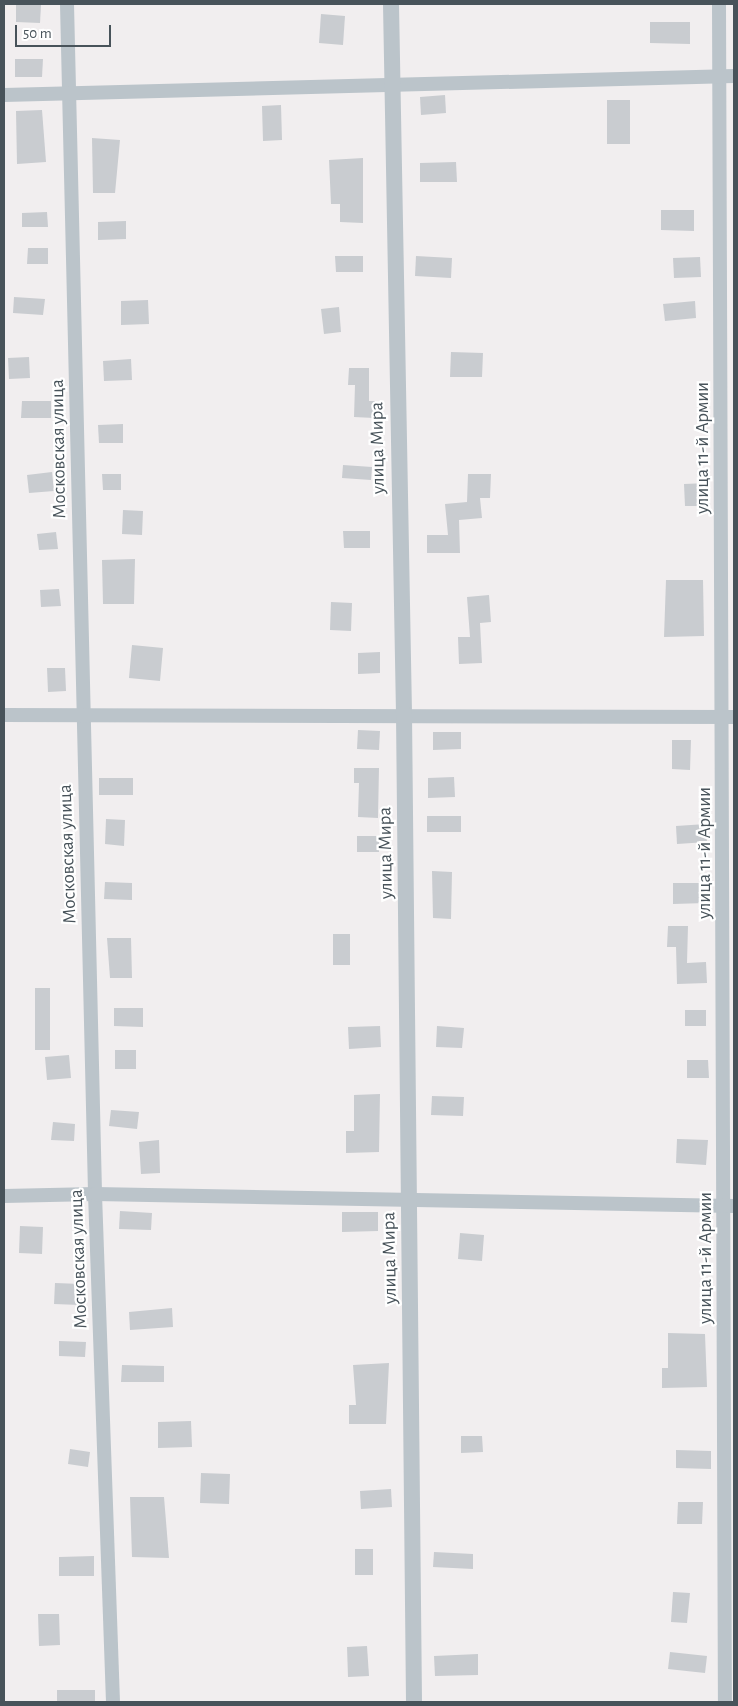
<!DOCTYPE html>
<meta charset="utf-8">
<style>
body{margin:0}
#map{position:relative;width:738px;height:1706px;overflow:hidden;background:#f1eeef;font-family:"Alegreya Sans",sans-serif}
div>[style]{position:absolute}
.building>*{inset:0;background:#c9ccd0}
.minor>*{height:14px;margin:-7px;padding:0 7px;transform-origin:7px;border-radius:7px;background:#bbc4ca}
.tertiary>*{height:16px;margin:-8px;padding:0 8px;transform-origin:8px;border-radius:8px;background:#bbc4ca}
span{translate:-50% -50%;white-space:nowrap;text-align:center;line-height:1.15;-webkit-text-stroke:4.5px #fff;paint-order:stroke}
.street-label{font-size:19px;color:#48535a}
.frame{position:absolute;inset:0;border:5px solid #48535a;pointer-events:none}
.scale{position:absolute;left:15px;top:25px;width:96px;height:22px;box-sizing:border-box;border:2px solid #48535a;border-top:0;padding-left:6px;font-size:15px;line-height:18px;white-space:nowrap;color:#48535a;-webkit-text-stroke:4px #fff;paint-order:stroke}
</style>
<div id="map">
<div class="building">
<div style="clip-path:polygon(16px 4px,41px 5px,40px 23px,16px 22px)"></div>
<div style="clip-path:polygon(321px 14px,345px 16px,343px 45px,319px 43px)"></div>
<div style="clip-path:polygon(650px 22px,690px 22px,690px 44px,650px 43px)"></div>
<div style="clip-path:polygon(15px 59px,43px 59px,42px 77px,15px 77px)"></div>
<div style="clip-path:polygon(445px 95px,446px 113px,421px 115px,420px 97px)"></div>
<div style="clip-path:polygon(607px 100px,630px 100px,630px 144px,607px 144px)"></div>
<div style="clip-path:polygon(281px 105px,282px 140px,263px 141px,262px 106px)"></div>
<div style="clip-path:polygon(42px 110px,46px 162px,17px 164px,16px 111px)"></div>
<div style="clip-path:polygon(92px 138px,120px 140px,115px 193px,93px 193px)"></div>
<div style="clip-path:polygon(363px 158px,363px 223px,340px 222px,340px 204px,331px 204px,329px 160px)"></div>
<div style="clip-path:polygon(456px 162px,457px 182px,420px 182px,420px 163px)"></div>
<div style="clip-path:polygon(661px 210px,694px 210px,694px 231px,661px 230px)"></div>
<div style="clip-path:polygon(47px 212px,48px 227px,22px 227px,22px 213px)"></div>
<div style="clip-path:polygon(126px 221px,126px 239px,98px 240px,98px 222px)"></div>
<div style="clip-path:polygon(28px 248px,48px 248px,48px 264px,27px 264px)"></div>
<div style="clip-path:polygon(335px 256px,363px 256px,363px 272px,336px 272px)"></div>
<div style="clip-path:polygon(416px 256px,452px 258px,451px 278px,415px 276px)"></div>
<div style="clip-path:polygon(700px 257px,701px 277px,674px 278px,673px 258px)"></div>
<div style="clip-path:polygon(14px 297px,45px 299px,43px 315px,13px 313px)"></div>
<div style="clip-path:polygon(148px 300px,149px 324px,121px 325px,121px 301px)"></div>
<div style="clip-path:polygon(695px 301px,696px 318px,665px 321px,663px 304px)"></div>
<div style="clip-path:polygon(339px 307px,341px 332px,324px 334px,321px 309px)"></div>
<div style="clip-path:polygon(451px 352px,483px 353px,482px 377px,450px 377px)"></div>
<div style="clip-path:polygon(29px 357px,30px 378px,9px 379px,8px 358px)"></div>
<div style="clip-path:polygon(131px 359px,132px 380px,104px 381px,103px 361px)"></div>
<div style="clip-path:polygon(349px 368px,369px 368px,369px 401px,375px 401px,374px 418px,354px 417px,355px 385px,348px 385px)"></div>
<div style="clip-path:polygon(22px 401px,51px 401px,51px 418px,21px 418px)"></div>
<div style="clip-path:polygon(123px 424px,123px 443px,99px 443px,98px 425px)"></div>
<div style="clip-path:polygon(343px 465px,372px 467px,371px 480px,342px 478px)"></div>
<div style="clip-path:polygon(52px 472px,54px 491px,29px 493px,27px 475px)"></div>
<div style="clip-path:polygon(102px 474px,121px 474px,121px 490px,103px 490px)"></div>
<div style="clip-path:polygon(468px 474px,491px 474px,490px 498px,480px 498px,482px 518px,459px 520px,460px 553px,427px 553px,427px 535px,448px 535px,445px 504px,467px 502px)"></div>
<div style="clip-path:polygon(708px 483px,708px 506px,685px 506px,684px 484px)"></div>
<div style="clip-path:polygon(123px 510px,143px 511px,142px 535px,122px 534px)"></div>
<div style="clip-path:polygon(343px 531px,370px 531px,370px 548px,344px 548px)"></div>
<div style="clip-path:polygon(56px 532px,58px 549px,39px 550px,37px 534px)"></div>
<div style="clip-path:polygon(135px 559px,134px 604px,103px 604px,102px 560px)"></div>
<div style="clip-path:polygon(666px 580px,703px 580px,704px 636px,664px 637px)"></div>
<div style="clip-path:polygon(59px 589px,61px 606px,41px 607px,40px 590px)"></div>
<div style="clip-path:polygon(489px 595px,491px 622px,480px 623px,482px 663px,459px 664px,458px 637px,470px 637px,467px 597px)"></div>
<div style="clip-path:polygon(331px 602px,352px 603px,351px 631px,330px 630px)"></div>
<div style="clip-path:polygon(132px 645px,163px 648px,160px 681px,129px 678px)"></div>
<div style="clip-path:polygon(380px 652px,380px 673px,358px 674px,358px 653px)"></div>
<div style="clip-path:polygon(47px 668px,65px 668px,66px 691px,48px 692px)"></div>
<div style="clip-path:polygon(358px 730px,380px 731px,379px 750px,357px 749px)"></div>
<div style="clip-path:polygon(433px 732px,461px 732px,461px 749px,433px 750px)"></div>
<div style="clip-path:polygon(672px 740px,691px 740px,690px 770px,672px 769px)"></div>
<div style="clip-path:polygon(354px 768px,379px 768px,378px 818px,358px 817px,359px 783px,354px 783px)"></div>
<div style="clip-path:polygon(454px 777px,455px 797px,428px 798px,428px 778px)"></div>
<div style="clip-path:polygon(99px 778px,133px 778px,133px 795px,99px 795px)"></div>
<div style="clip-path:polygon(427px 816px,461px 816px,461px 832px,427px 832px)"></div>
<div style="clip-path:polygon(106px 819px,125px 820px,124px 846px,105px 844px)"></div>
<div style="clip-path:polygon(706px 824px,707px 842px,677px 844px,676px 826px)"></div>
<div style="clip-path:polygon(357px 836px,379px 836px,379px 852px,357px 852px)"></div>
<div style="clip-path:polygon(432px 871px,452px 872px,451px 919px,433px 918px)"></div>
<div style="clip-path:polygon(105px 882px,132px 883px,132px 900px,104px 899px)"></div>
<div style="clip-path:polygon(673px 883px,706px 883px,706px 903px,673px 904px)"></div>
<div style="clip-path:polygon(668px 926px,688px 926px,687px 963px,706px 962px,707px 983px,677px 984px,676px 947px,667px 947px)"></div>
<div style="clip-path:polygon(333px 934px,350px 934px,350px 965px,333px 965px)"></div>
<div style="clip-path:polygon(107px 938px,131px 938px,132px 978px,110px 978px)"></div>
<div style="clip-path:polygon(35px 988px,50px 988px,50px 1050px,35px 1050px)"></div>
<div style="clip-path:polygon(114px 1008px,143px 1008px,143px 1027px,114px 1026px)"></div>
<div style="clip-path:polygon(685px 1010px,706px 1010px,706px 1026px,685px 1026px)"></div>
<div style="clip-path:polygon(380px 1026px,381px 1047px,349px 1049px,348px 1027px)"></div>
<div style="clip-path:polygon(437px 1026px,464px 1028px,462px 1048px,436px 1047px)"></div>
<div style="clip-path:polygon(115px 1050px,136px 1050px,136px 1069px,115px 1069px)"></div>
<div style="clip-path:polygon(69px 1055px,71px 1078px,47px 1080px,45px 1057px)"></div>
<div style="clip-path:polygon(687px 1060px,708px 1060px,709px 1078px,687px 1078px)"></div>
<div style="clip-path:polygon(380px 1094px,379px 1152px,346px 1153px,346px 1131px,354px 1131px,354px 1095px)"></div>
<div style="clip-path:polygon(432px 1096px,464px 1097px,463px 1116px,431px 1115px)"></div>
<div style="clip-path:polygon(111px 1110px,139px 1112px,137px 1129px,109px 1126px)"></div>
<div style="clip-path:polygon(53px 1122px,75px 1124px,74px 1141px,51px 1140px)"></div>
<div style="clip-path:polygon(677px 1139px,708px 1140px,706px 1165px,676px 1163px)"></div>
<div style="clip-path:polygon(159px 1140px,160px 1173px,141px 1174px,139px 1142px)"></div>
<div style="clip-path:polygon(120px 1211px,152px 1213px,151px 1230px,119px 1229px)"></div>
<div style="clip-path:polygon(342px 1212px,378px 1212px,378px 1231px,342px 1232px)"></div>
<div style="clip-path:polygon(20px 1226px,43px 1227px,42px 1254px,19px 1253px)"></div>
<div style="clip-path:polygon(460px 1233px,484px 1235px,482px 1261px,458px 1259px)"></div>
<div style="clip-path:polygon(55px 1283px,81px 1284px,80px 1305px,54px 1304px)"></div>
<div style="clip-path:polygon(172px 1308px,173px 1327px,130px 1330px,129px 1312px)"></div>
<div style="clip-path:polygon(668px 1333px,705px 1334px,707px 1387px,662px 1388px,662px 1368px,668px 1368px)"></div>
<div style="clip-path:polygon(59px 1341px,86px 1342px,85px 1357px,59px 1356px)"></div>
<div style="clip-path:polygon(389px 1363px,386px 1424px,349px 1424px,349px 1405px,356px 1405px,353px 1365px)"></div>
<div style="clip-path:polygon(122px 1365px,164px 1366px,164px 1382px,121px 1382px)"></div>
<div style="clip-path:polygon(191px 1421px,192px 1447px,158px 1448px,158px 1422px)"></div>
<div style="clip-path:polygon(461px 1436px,482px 1436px,483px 1452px,461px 1453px)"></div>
<div style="clip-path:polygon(70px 1449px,90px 1452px,88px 1467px,68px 1464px)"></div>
<div style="clip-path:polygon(676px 1450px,711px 1451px,711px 1469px,676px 1468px)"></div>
<div style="clip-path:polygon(201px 1473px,230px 1474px,229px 1504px,200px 1503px)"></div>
<div style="clip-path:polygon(391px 1489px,392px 1507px,361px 1509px,360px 1491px)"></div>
<div style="clip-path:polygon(130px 1497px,164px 1497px,169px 1558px,132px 1557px)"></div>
<div style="clip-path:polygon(678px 1502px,703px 1502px,702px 1524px,677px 1524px)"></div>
<div style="clip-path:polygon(355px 1549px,373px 1549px,373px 1575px,355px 1575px)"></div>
<div style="clip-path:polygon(434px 1552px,473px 1554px,473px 1569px,433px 1567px)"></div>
<div style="clip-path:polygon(94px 1556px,94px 1576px,59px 1576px,59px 1557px)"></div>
<div style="clip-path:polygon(673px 1592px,690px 1593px,687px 1623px,671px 1622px)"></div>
<div style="clip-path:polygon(38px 1614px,59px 1614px,60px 1645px,39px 1646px)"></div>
<div style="clip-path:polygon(367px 1646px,369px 1676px,348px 1677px,347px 1647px)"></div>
<div style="clip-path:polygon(670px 1652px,707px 1656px,705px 1673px,668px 1669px)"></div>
<div style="clip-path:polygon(478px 1654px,478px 1675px,435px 1676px,434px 1656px)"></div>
<div style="clip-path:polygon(57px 1690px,95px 1690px,95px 1702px,57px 1702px)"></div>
</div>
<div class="minor">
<div style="left:67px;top:4px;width:1190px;rotate:88.65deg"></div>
<div style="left:95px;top:1194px;width:508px;rotate:87.97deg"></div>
<div style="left:719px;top:4px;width:1698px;rotate:89.8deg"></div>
<div style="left:4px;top:95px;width:730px;rotate:-1.49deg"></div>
<div style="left:4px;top:715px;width:730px;rotate:0.16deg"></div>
<div style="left:4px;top:1196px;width:91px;rotate:-1.3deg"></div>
<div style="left:95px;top:1194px;width:639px;rotate:1.08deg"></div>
</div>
<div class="tertiary">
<div style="left:391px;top:4px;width:710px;rotate:88.95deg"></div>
<div style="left:404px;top:714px;width:988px;rotate:89.42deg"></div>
</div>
<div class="street-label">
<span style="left:378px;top:448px;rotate:-91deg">улица Мира</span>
<span style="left:703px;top:448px;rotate:-90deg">улица 11-й Армии</span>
<span style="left:59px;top:449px;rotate:-91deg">Московская улица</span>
<span style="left:386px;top:853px;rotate:-91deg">улица Мира</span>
<span style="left:705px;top:853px;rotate:-90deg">улица 11-й Армии</span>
<span style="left:68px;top:854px;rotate:-92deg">Московская улица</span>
<span style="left:390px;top:1258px;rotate:-91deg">улица Мира</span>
<span style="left:706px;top:1258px;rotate:-90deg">улица 11-й Армии</span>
<span style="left:79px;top:1259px;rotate:-92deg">Московская улица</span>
</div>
<div class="frame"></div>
<div class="scale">50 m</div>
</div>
